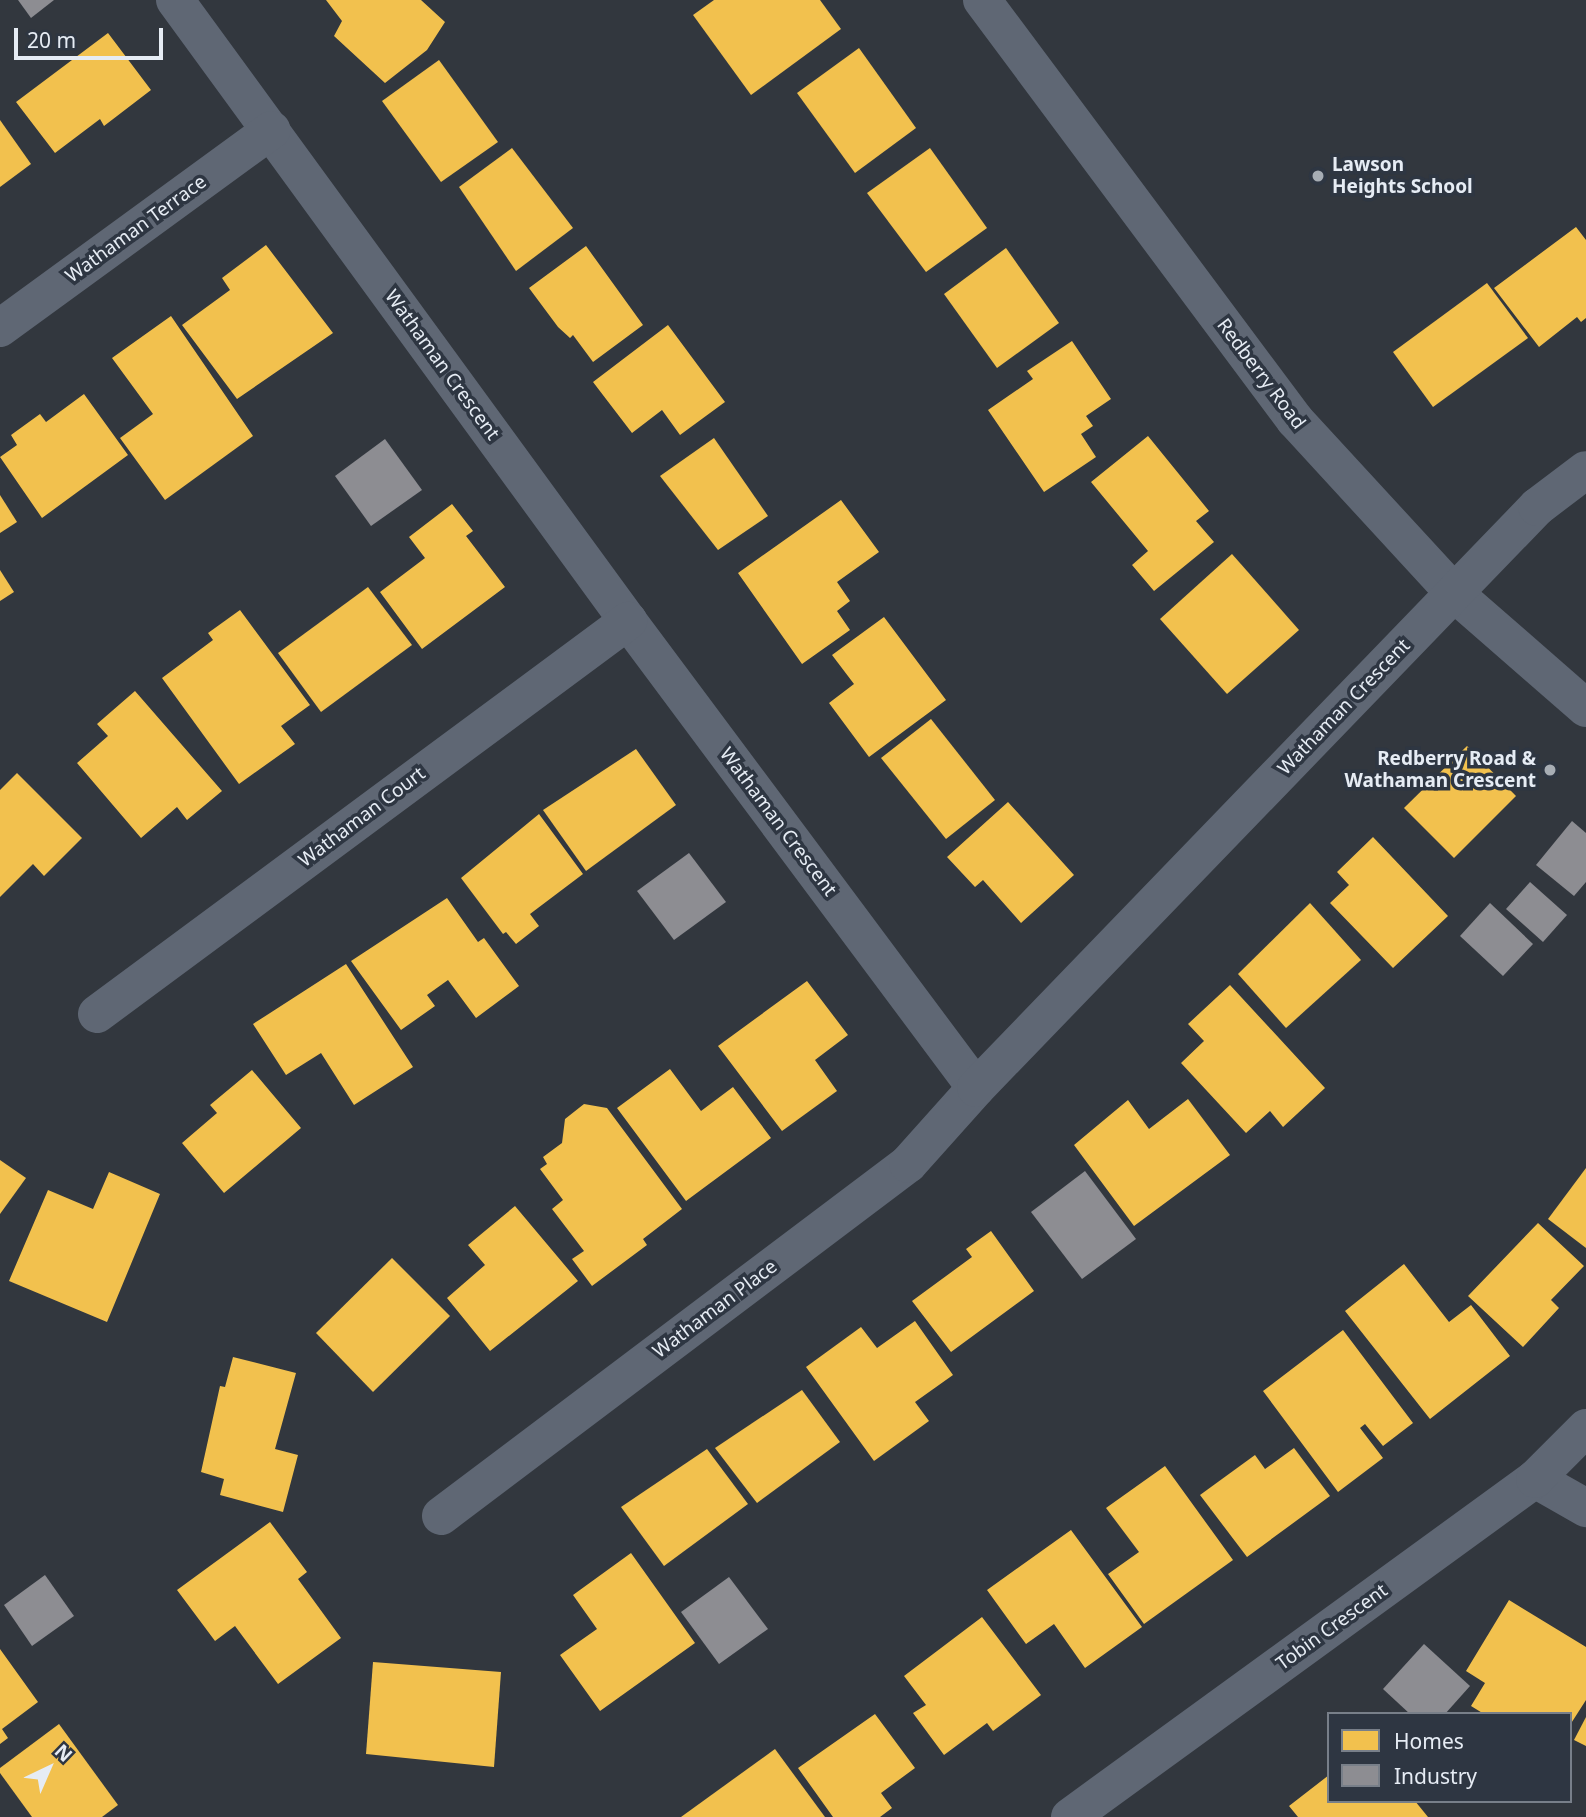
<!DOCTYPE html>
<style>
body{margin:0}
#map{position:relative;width:1586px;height:1817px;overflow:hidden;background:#32373e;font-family:"Noto Sans",sans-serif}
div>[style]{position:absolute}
.homes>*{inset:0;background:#f2c14e}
.industry>*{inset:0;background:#8d8d92}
.minor>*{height:38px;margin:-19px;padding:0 19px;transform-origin:19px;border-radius:19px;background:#5f6774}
.dots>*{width:19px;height:19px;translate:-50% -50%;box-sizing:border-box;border:4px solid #2e3642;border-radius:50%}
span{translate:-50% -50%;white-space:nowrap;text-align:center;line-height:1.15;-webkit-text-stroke:7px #2e3642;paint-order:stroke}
.poi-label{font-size:19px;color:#e6ecf4;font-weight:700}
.left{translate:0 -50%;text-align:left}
.right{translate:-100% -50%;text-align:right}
.street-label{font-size:19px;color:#e6ecf4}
.legend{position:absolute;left:1327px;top:1712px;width:245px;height:91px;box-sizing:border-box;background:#2e3642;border:2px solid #787f89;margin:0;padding:9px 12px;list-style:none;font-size:21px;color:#e6ecf4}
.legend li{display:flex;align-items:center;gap:14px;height:35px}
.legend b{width:35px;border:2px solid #787f89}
.north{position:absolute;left:14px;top:1733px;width:70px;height:70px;-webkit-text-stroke:5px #2e3642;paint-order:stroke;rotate:44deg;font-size:19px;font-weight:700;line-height:28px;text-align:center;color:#e6ecf4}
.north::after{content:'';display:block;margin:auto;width:24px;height:32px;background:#e6ecf4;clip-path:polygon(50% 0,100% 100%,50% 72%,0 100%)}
.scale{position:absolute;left:14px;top:28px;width:149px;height:32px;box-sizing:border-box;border:4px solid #e6ecf4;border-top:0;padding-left:9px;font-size:21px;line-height:24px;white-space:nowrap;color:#e6ecf4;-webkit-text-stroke:5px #2e3642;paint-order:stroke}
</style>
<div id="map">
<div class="homes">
<div style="clip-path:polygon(326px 0,421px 0,445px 22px,427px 50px,385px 83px,334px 36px,342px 21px)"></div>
<div style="clip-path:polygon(714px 0,820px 0,841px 29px,751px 95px,693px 15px)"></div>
<div style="clip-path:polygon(108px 33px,151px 90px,104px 126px,100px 119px,55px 153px,16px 102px)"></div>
<div style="clip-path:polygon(859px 48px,916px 128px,855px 173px,797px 93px)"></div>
<div style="clip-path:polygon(439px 60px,498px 142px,441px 182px,382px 101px)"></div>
<div style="clip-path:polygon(0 120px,31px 164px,0 187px)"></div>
<div style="clip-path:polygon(512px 148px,573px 228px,516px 271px,459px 187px)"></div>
<div style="clip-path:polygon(930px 148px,987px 228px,926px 272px,867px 193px)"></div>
<div style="clip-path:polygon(1576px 227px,1586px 240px,1586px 318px,1581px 322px,1577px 317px,1539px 347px,1494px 288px)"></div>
<div style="clip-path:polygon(266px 245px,333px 333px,237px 399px,182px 325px,230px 290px,222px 278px)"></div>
<div style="clip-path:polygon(586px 246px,643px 325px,593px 362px,573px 335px,570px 338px,558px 327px,529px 288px)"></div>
<div style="clip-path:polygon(1006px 248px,1059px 323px,997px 368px,944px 294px)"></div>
<div style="clip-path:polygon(1487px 283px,1528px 338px,1433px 407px,1393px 352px)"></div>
<div style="clip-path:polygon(171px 316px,253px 436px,165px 500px,120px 438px,153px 414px,112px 358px)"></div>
<div style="clip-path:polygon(668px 325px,725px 402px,680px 435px,662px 410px,632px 433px,593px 382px)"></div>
<div style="clip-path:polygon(1072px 341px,1111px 399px,1086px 416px,1093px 426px,1081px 434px,1096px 457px,1044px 492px,988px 410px,1033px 379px,1027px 371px)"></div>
<div style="clip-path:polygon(84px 394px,128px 455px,42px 518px,0 457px,17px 445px,11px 435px,40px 414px,46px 422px)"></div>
<div style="clip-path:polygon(1148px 436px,1209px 511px,1196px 521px,1214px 542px,1154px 591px,1132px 565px,1148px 551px,1091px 482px)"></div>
<div style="clip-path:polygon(714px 438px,768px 516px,718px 550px,660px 476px)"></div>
<div style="clip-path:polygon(0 495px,17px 522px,0 533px)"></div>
<div style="clip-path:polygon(841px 500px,879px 552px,837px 582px,850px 601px,837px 611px,850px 630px,802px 664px,738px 573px)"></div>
<div style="clip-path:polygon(452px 504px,473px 531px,466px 536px,505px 587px,422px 649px,380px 592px,425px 558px,409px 537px)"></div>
<div style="clip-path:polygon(1232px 554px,1299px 630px,1227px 694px,1160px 619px)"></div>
<div style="clip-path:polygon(0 570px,14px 592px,0 601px)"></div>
<div style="clip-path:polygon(368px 587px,412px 645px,321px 712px,278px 653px)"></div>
<div style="clip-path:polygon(240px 610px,310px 705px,281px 726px,295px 744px,239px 784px,162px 678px,213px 640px,208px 633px)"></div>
<div style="clip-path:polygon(884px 617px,946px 700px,869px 757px,829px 703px,854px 684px,832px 655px)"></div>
<div style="clip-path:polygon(135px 691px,222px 791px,187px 820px,177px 807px,141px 838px,77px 763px,108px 736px,97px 724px)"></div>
<div style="clip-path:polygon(931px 719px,995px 800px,946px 839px,881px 758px)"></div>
<div style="clip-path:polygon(1467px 746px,1516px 796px,1454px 858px,1404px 808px)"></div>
<div style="clip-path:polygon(636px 749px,676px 805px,586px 871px,543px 810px)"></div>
<div style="clip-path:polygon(17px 773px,82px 838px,44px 876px,33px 864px,0 897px,0 790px)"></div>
<div style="clip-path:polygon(1008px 802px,1074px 875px,1021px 923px,983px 880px,975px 887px,947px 857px)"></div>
<div style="clip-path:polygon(539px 814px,583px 874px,530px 914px,539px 926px,516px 944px,506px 932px,503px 934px,461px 878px)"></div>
<div style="clip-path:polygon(1373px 837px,1448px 916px,1393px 968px,1330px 903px,1349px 885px,1337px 872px)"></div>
<div style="clip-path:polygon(447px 898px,478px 942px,484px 938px,519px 986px,476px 1018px,448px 980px,427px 995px,435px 1006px,401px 1030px,351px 961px)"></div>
<div style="clip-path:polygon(1310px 903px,1361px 960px,1286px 1028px,1238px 974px)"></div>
<div style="clip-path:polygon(346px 964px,413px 1067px,354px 1105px,321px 1053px,286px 1075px,253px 1024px)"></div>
<div style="clip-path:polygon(807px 981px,848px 1035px,815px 1060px,837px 1091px,782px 1131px,718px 1046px)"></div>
<div style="clip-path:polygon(1230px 985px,1325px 1088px,1283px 1127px,1270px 1111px,1246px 1133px,1181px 1063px,1204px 1041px,1188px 1024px)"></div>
<div style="clip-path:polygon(670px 1069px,701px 1111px,733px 1087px,771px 1138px,686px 1201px,617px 1108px)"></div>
<div style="clip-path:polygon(252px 1070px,301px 1128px,224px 1193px,182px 1143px,217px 1113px,210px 1105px)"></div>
<div style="clip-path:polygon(1188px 1099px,1230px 1155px,1134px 1226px,1074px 1145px,1128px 1100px,1149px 1129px)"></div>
<div style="clip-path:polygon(584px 1104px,607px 1108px,682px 1209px,643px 1239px,647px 1245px,592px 1286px,572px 1259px,584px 1251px,552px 1209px,563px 1200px,540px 1169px,547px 1164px,543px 1157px,562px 1143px,565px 1119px)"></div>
<div style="clip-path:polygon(0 1160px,26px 1178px,0 1214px)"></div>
<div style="clip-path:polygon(1586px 1168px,1586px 1248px,1548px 1219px)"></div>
<div style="clip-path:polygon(109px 1172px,160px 1194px,107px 1322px,9px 1281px,48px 1190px,93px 1209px)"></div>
<div style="clip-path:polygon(515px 1206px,578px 1281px,490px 1351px,447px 1298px,485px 1265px,468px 1245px)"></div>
<div style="clip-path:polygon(1538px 1223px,1584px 1266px,1551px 1300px,1559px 1308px,1523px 1347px,1468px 1296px)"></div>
<div style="clip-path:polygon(991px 1231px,1034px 1291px,951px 1352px,912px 1301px,972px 1257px,966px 1249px)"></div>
<div style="clip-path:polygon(392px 1258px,450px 1316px,373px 1392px,316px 1333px)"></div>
<div style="clip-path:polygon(1404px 1264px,1449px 1322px,1471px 1305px,1510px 1356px,1430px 1419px,1345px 1311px)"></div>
<div style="clip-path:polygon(915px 1321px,953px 1375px,915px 1402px,929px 1421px,874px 1461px,806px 1367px,861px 1327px,877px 1348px)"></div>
<div style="clip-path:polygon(1343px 1330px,1413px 1423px,1383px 1446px,1365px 1424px,1360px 1428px,1383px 1458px,1338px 1492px,1263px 1391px)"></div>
<div style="clip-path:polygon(233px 1357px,296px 1373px,275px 1449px,298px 1455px,283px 1512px,220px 1495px,224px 1479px,201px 1472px,220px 1386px,225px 1387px)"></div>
<div style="clip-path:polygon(802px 1390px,840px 1442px,757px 1503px,715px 1448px)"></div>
<div style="clip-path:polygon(1294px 1448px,1330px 1496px,1247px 1557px,1200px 1495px,1255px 1455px,1265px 1469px)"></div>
<div style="clip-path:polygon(707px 1449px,748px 1504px,664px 1566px,621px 1507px)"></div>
<div style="clip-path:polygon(1165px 1466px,1233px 1560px,1144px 1624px,1108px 1574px,1139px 1552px,1106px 1508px)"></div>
<div style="clip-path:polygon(270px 1522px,307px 1572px,298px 1579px,341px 1638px,278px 1684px,235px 1626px,215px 1641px,177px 1590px)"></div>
<div style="clip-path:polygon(1071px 1530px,1142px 1627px,1085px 1668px,1054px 1624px,1026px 1644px,987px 1590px)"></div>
<div style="clip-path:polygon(631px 1553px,695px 1643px,600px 1711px,560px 1655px,597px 1629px,573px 1595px)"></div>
<div style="clip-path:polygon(1509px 1600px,1586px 1647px,1586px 1700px,1570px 1725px,1570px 1714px,1484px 1714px,1471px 1706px,1485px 1683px,1466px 1671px)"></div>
<div style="clip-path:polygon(982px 1617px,1041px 1695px,993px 1731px,987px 1723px,944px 1755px,913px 1713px,926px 1705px,904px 1676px)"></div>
<div style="clip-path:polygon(0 1649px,38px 1702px,2px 1729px,8px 1738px,0 1744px)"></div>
<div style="clip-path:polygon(373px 1662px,501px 1672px,494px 1767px,366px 1754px)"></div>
<div style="clip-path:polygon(875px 1714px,915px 1768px,881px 1793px,892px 1808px,880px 1817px,833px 1817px,798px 1768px)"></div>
<div style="clip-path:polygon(1586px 1717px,1586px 1746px,1574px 1740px)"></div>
<div style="clip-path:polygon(59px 1724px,118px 1805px,102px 1817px,32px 1817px,0 1773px,0 1768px)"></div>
<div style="clip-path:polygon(775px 1749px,825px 1817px,681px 1817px)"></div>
<div style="clip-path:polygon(1329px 1775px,1329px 1801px,1415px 1801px,1428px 1817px,1298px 1817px,1289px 1806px)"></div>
</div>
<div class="industry">
<div style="clip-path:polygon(18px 0,54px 0,31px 18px)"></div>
<div style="clip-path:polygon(385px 439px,422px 490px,371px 526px,335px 476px)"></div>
<div style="clip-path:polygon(1572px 821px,1586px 833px,1586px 882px,1574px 896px,1536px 865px)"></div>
<div style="clip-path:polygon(689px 853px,726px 902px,674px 940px,637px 891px)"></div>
<div style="clip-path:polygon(1530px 882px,1567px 915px,1543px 942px,1506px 909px)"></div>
<div style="clip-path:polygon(1490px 903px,1533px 944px,1503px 976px,1460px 936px)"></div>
<div style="clip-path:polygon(1085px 1171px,1136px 1239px,1082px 1279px,1031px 1212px)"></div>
<div style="clip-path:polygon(45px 1575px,74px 1616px,32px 1646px,4px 1605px)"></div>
<div style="clip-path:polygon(729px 1577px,768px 1629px,719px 1664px,681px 1612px)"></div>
<div style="clip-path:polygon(1424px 1644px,1470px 1686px,1445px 1714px,1410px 1714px,1383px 1689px)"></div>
</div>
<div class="minor">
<div style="left:175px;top:0;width:769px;rotate:53.89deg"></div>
<div style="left:628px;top:621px;width:582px;rotate:53.31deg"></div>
<div style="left:982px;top:0;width:524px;rotate:53.31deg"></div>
<div style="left:1295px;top:420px;width:235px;rotate:47.4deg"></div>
<div style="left:1454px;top:593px;width:175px;rotate:41.1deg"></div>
<div style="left:0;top:328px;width:336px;rotate:-36.1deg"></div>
<div style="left:97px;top:1014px;width:661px;rotate:-36.51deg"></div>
<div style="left:1535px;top:1479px;width:59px;rotate:29.6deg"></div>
<div style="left:441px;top:1516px;width:585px;rotate:-37.01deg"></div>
<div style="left:908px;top:1164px;width:102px;rotate:-48.2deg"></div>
<div style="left:976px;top:1088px;width:808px;rotate:-46deg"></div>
<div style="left:1537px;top:507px;width:61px;rotate:-37.1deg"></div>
<div style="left:1070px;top:1817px;width:575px;rotate:-36.01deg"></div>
<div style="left:1535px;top:1479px;width:72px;rotate:-45deg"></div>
</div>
<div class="dots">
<div style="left:1318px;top:176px;background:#a7adb4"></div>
<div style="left:1550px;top:770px;background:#a7adb4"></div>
</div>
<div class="poi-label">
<span class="left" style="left:1332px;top:176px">Lawson<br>Heights School</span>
<span class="right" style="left:1536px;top:770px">Redberry Road &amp;<br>Wathaman Crescent</span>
</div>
<div class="street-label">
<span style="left:136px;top:229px;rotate:-36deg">Wathaman Terrace</span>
<span style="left:442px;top:365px;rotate:54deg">Wathaman Crescent</span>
<span style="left:1261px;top:374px;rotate:53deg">Redberry Road</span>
<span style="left:1344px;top:707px;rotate:-46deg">Wathaman Crescent</span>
<span style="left:362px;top:817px;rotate:-37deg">Wathaman Court</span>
<span style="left:778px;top:822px;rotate:53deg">Wathaman Crescent</span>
<span style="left:715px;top:1309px;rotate:-37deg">Wathaman Place</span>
<span style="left:1332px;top:1627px;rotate:-36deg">Tobin Crescent</span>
</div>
<ul class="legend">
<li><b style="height:19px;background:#f2c14e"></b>Homes</li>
<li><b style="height:19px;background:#8d8d92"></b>Industry</li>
</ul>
<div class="north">N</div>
<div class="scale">20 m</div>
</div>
